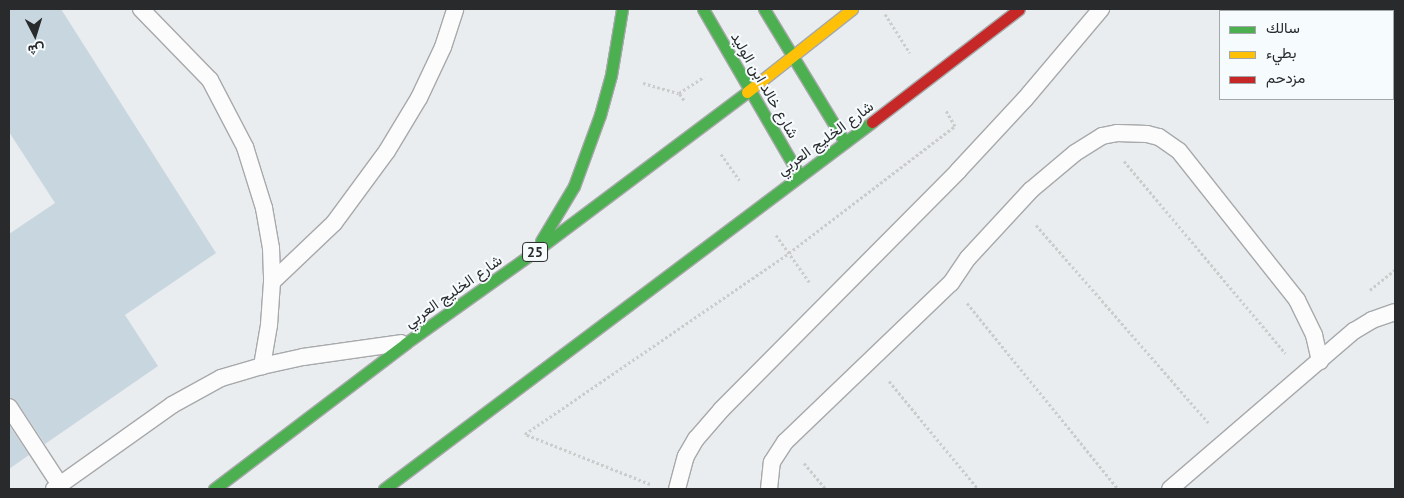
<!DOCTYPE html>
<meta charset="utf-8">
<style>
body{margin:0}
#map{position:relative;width:1404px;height:498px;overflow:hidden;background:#eaedef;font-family:"PT Sans",Vazirmatn,sans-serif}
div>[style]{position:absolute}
.building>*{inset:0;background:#c8d6df}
.path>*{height:3px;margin-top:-1.5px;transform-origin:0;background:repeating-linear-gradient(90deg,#cbcccc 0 2.5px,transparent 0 5px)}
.roads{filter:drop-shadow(1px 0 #a7a9aa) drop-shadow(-1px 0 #a7a9aa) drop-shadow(0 1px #a7a9aa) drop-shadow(0 -1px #a7a9aa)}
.lane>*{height:16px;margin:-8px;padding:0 8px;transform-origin:8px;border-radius:8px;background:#fcfcfd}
.fast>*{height:11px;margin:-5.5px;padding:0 5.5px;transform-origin:5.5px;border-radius:5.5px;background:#4caf50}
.slow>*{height:11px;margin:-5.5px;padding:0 5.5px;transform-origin:5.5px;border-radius:5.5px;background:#ffc107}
.jam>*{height:11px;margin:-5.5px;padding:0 5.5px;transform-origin:5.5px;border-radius:5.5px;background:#c62828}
span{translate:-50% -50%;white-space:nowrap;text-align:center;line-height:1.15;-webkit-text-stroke:4px #f6fbfe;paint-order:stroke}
.shield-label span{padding:1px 4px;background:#f6fbfe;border:1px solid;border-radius:4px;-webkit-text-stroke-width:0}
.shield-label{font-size:14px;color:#282a2b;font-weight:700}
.street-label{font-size:15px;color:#282a2b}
.frame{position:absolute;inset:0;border:10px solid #282a2b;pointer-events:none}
.legend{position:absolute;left:1219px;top:10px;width:175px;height:90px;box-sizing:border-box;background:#f6fbfe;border:1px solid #a4a7aa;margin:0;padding:6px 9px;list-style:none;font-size:15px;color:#282a2b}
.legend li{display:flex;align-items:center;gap:10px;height:25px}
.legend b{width:25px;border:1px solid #a4a7aa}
.north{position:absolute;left:10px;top:10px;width:50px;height:50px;-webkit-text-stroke:4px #f6fbfe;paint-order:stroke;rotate:175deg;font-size:14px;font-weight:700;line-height:20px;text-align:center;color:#282a2b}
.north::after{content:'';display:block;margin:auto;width:18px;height:22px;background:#282a2b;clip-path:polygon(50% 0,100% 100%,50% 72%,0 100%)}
</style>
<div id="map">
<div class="building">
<div style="clip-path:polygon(9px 9px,61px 9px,216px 253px,125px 315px,158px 366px,45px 444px,17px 402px,9px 397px,9px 234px,55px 203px,9px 132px)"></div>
<div style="clip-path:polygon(9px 425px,29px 455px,9px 469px)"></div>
</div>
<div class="path">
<div style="left:1336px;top:9px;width:2px;rotate:63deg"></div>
<div style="left:885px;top:14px;width:46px;rotate:57.3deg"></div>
<div style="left:643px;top:83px;width:37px;rotate:16deg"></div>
<div style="left:1393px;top:87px;width:4px;rotate:56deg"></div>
<div style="left:684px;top:100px;width:9px;rotate:-126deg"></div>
<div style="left:679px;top:93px;width:30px;rotate:-33deg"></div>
<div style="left:721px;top:154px;width:32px;rotate:55deg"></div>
<div style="left:1124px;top:161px;width:251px;rotate:50deg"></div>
<div style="left:1036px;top:225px;width:262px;rotate:48.9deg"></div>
<div style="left:776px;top:235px;width:59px;rotate:54.7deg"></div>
<div style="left:1370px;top:290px;width:32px;rotate:-39deg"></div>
<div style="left:967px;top:303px;width:240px;rotate:50.9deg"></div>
<div style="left:889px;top:381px;width:140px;rotate:50.5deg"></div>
<div style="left:804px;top:463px;width:34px;rotate:50deg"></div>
<div style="left:650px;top:484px;width:135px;rotate:-158.2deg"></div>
<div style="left:525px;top:434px;width:320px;rotate:-34.4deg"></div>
<div style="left:789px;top:253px;width:209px;rotate:-37.4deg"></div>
<div style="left:955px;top:126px;width:20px;rotate:-120deg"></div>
</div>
<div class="roads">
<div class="lane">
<div style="left:141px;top:9px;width:99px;rotate:45.8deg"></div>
<div style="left:210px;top:80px;width:76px;rotate:62.4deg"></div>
<div style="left:245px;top:147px;width:64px;rotate:72.7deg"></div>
<div style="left:264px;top:208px;width:41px;rotate:80.1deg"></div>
<div style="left:271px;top:248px;width:34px;rotate:88deg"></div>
<div style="left:272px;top:282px;width:43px;rotate:94deg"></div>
<div style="left:269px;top:325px;width:42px;rotate:99.7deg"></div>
<div style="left:272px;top:282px;width:86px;rotate:-43.6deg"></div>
<div style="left:334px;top:223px;width:89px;rotate:-53.6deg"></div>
<div style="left:387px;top:151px;width:62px;rotate:-58.9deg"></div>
<div style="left:419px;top:98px;width:56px;rotate:-64.8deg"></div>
<div style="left:443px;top:47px;width:40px;rotate:-72deg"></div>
<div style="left:9px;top:407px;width:93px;rotate:56.8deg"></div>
<div style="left:54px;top:489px;width:145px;rotate:-35.4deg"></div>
<div style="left:172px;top:405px;width:56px;rotate:-28.9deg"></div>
<div style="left:221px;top:378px;width:43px;rotate:-16.3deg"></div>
<div style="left:262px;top:366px;width:42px;rotate:-12.4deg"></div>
<div style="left:303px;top:357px;width:99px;rotate:-8.1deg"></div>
<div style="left:677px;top:489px;width:34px;rotate:-75deg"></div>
<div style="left:686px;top:456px;width:20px;rotate:-60deg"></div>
<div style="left:696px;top:439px;width:38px;rotate:-49deg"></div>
<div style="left:721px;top:410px;width:337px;rotate:-45.2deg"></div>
<div style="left:958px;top:171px;width:98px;rotate:-47.1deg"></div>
<div style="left:1025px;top:99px;width:118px;rotate:-49.8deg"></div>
<div style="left:769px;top:489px;width:27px;rotate:-84deg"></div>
<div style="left:772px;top:462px;width:24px;rotate:-57deg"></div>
<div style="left:785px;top:442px;width:230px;rotate:-43.8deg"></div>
<div style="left:951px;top:283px;width:30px;rotate:-56deg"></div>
<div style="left:968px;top:258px;width:93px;rotate:-47.2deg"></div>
<div style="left:1031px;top:190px;width:57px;rotate:-40.1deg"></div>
<div style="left:1075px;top:153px;width:32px;rotate:-32deg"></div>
<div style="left:1102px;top:136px;width:15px;rotate:-11deg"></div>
<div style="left:1117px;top:133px;width:30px;rotate:2deg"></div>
<div style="left:1147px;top:134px;width:12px;rotate:14deg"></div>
<div style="left:1159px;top:137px;width:24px;rotate:35deg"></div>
<div style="left:1179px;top:151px;width:190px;rotate:51.6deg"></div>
<div style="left:1297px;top:300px;width:39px;rotate:64deg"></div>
<div style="left:1314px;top:335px;width:27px;rotate:77deg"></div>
<div style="left:1170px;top:489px;width:243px;rotate:-40.7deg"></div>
<div style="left:1354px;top:331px;width:21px;rotate:-31deg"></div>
<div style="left:1372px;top:320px;width:24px;rotate:-19deg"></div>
</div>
<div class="fast">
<div style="left:703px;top:9px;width:193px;rotate:59.9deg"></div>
<div style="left:764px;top:9px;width:156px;rotate:58.7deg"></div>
<div style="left:541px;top:241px;width:64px;rotate:-59deg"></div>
<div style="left:574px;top:186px;width:76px;rotate:-69.9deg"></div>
<div style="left:600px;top:115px;width:41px;rotate:-74.6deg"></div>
<div style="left:611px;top:75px;width:67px;rotate:-80.5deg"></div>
<div style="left:214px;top:489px;width:241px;rotate:-37.2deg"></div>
<div style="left:406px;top:343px;width:157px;rotate:-35.4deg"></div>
<div style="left:534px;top:252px;width:266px;rotate:-36.9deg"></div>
<div style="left:384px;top:489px;width:611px;rotate:-36.94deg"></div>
</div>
<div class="slow">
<div style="left:747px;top:92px;width:134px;rotate:-38.3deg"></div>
</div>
<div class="jam">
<div style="left:872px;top:122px;width:185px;rotate:-37.5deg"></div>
</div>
</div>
<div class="shield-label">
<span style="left:535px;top:252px">25</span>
</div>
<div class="street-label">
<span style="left:765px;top:85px;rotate:60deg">شارع خالد ابن الوليد</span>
<span style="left:825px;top:138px;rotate:-36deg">شارع الخليج العربي</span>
<span style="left:453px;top:291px;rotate:-35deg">شارع الخليج العربي</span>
</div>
<div class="frame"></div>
<ul class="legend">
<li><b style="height:6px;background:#4caf50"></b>سالك</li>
<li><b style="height:6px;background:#ffc107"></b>بطيء</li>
<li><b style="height:6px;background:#c62828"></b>مزدحم</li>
</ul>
<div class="north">ش</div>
</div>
